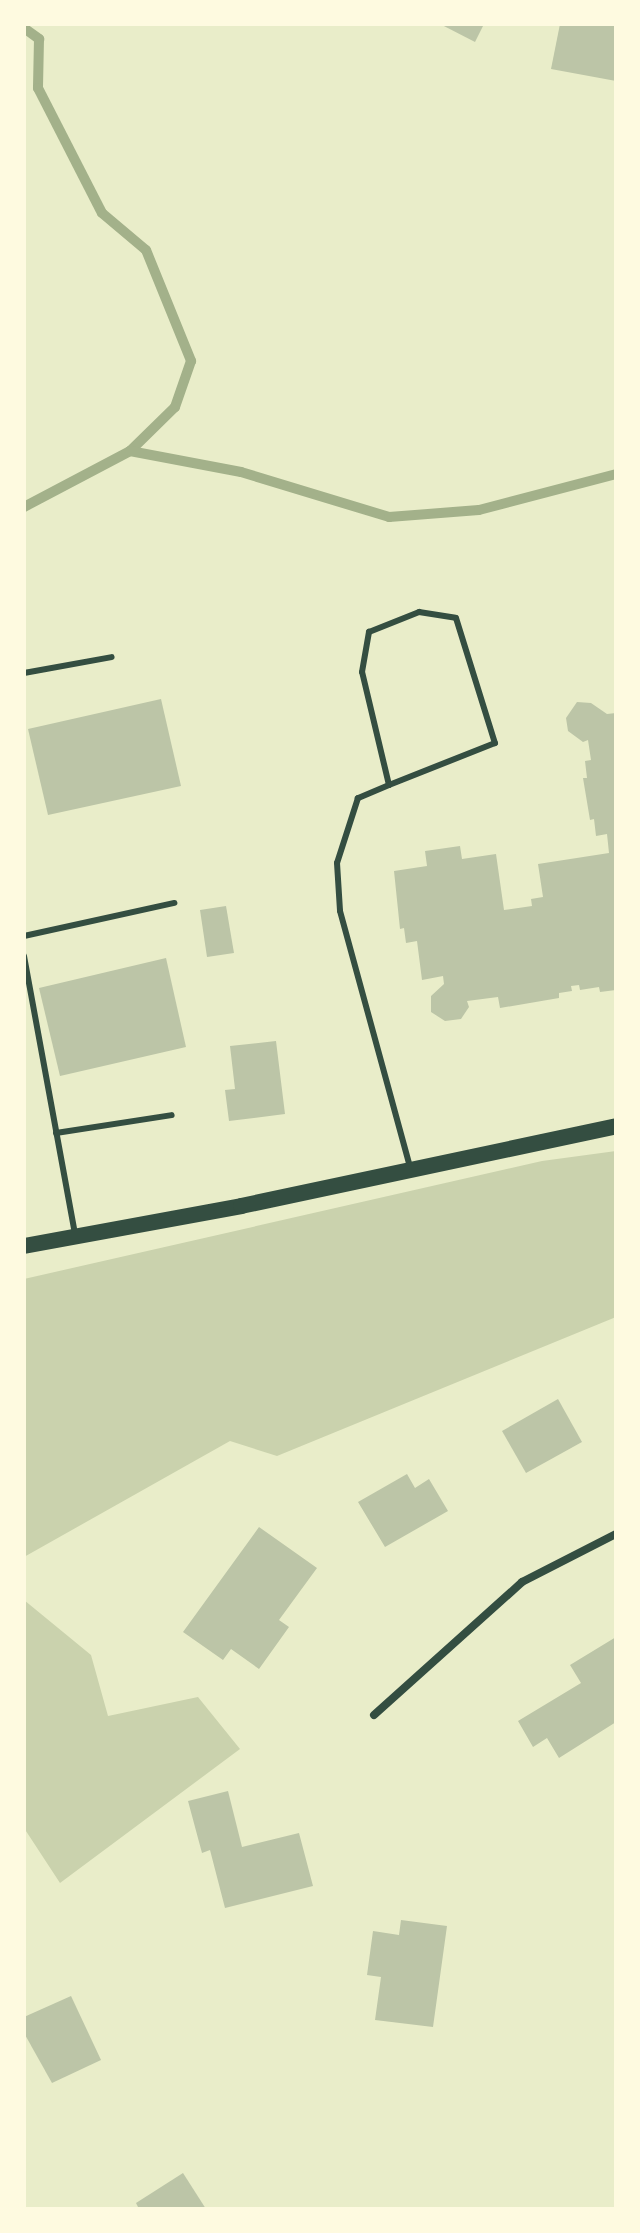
<!DOCTYPE html>
<style>
body{margin:0}
#map{position:relative;width:640px;height:2233px;overflow:hidden;background:#e9edc9;font-family:"Crimson Pro",serif}
div>[style]{position:absolute}
.green>*{inset:0;background:#cad2ad}
.stream>*{height:10px;margin:-5px;padding:0 5px;transform-origin:5px;border-radius:5px;background:#a3b18a}
.building>*{inset:0;background:#bcc5a7}
.service>*{height:6px;margin:-3px;padding:0 3px;transform-origin:3px;border-radius:3px;background:#344e41}
.minor>*{height:8px;margin:-4px;padding:0 4px;transform-origin:4px;border-radius:4px;background:#344e41}
.secondary>*{height:16px;margin:-8px;padding:0 8px;transform-origin:8px;border-radius:8px;background:#344e41}
span{translate:-50% -50%;white-space:nowrap;text-align:center;line-height:1.15;-webkit-text-stroke:6px #fefae0;paint-order:stroke}
.frame{position:absolute;inset:0;border:26px solid #fefae0;pointer-events:none}
</style>
<div id="map">
<div class="green">
<div style="clip-path:polygon(616px 1151px,616px 1317px,277px 1456px,230px 1441px,24px 1557px,24px 1279px,542px 1161px)"></div>
<div style="clip-path:polygon(24px 1600px,91px 1655px,108px 1716px,198px 1697px,240px 1749px,60px 1883px,24px 1828px)"></div>
</div>
<div class="stream">
<div style="left:24px;top:28px;width:19px;rotate:36deg"></div>
<div style="left:39px;top:39px;width:49px;rotate:91.2deg"></div>
<div style="left:38px;top:88px;width:140px;rotate:62.9deg"></div>
<div style="left:102px;top:213px;width:57px;rotate:40.1deg"></div>
<div style="left:146px;top:250px;width:120px;rotate:67.9deg"></div>
<div style="left:191px;top:361px;width:49px;rotate:109.2deg"></div>
<div style="left:175px;top:407px;width:63px;rotate:135.6deg"></div>
<div style="left:24px;top:507px;width:120px;rotate:-27.8deg"></div>
<div style="left:130px;top:451px;width:113px;rotate:10.7deg"></div>
<div style="left:241px;top:472px;width:155px;rotate:16.9deg"></div>
<div style="left:389px;top:517px;width:90px;rotate:-4.4deg"></div>
<div style="left:479px;top:510px;width:142px;rotate:-14.7deg"></div>
</div>
<div class="building">
<div style="clip-path:polygon(440px 24px,484px 24px,475px 42px)"></div>
<div style="clip-path:polygon(560px 24px,616px 24px,616px 81px,551px 69px)"></div>
<div style="clip-path:polygon(161px 699px,181px 786px,48px 815px,28px 729px)"></div>
<div style="clip-path:polygon(577px 702px,591px 703px,607px 714px,616px 713px,616px 990px,600px 992px,599px 987px,580px 990px,579px 985px,571px 986px,572px 991px,559px 993px,559px 998px,500px 1008px,498px 997px,467px 1001px,469px 1007px,461px 1019px,445px 1021px,431px 1012px,431px 996px,444px 984px,443px 976px,422px 980px,417px 941px,406px 943px,404px 928px,400px 929px,394px 871px,427px 866px,425px 851px,460px 846px,462px 859px,496px 854px,504px 910px,532px 906px,531px 899px,543px 897px,538px 864px,609px 853px,607px 834px,596px 836px,594px 819px,590px 820px,583px 778px,587px 778px,585px 761px,591px 760px,588px 740px,583px 742px,568px 731px,566px 718px)"></div>
<div style="clip-path:polygon(226px 906px,234px 953px,207px 957px,200px 910px)"></div>
<div style="clip-path:polygon(166px 958px,186px 1047px,60px 1076px,39px 988px)"></div>
<div style="clip-path:polygon(276px 1041px,285px 1114px,229px 1121px,225px 1090px,235px 1089px,230px 1046px)"></div>
<div style="clip-path:polygon(558px 1399px,582px 1442px,526px 1473px,502px 1431px)"></div>
<div style="clip-path:polygon(407px 1474px,415px 1488px,429px 1479px,448px 1511px,385px 1547px,358px 1502px)"></div>
<div style="clip-path:polygon(259px 1527px,317px 1568px,279px 1620px,289px 1627px,259px 1669px,231px 1649px,223px 1660px,183px 1632px)"></div>
<div style="clip-path:polygon(616px 1637px,616px 1722px,559px 1758px,547px 1738px,533px 1747px,518px 1721px,581px 1683px,570px 1665px)"></div>
<div style="clip-path:polygon(228px 1791px,242px 1847px,299px 1833px,313px 1886px,225px 1908px,210px 1850px,202px 1853px,188px 1801px)"></div>
<div style="clip-path:polygon(401px 1920px,447px 1926px,433px 2027px,375px 2020px,381px 1977px,367px 1975px,373px 1931px,399px 1935px)"></div>
<div style="clip-path:polygon(71px 1996px,101px 2060px,52px 2083px,24px 2033px,24px 2017px)"></div>
<div style="clip-path:polygon(183px 2173px,206px 2209px,139px 2209px,136px 2203px)"></div>
</div>
<div class="service">
<div style="left:24px;top:673px;width:89px;rotate:-10.3deg"></div>
<div style="left:389px;top:785px;width:116px;rotate:-103.4deg"></div>
<div style="left:362px;top:672px;width:41px;rotate:-80.1deg"></div>
<div style="left:369px;top:632px;width:54px;rotate:-21.8deg"></div>
<div style="left:419px;top:612px;width:37px;rotate:9deg"></div>
<div style="left:456px;top:618px;width:131px;rotate:72.7deg"></div>
<div style="left:495px;top:743px;width:114px;rotate:158.4deg"></div>
<div style="left:389px;top:785px;width:34px;rotate:157deg"></div>
<div style="left:358px;top:798px;width:68px;rotate:107.9deg"></div>
<div style="left:337px;top:863px;width:48px;rotate:86.4deg"></div>
<div style="left:340px;top:911px;width:265px;rotate:74.7deg"></div>
<div style="left:24px;top:936px;width:154px;rotate:-12.4deg"></div>
<div style="left:24px;top:956px;width:284px;rotate:79.6deg"></div>
<div style="left:56px;top:1133px;width:117px;rotate:-8.8deg"></div>
</div>
<div class="minor">
<div style="left:374px;top:1715px;width:199px;rotate:-41.9deg"></div>
<div style="left:522px;top:1582px;width:106px;rotate:-27.1deg"></div>
</div>
<div class="secondary">
<div style="left:24px;top:1246px;width:221px;rotate:-10.4deg"></div>
<div style="left:241px;top:1206px;width:383px;rotate:-12deg"></div>
</div>
<div class="frame"></div>
</div>
